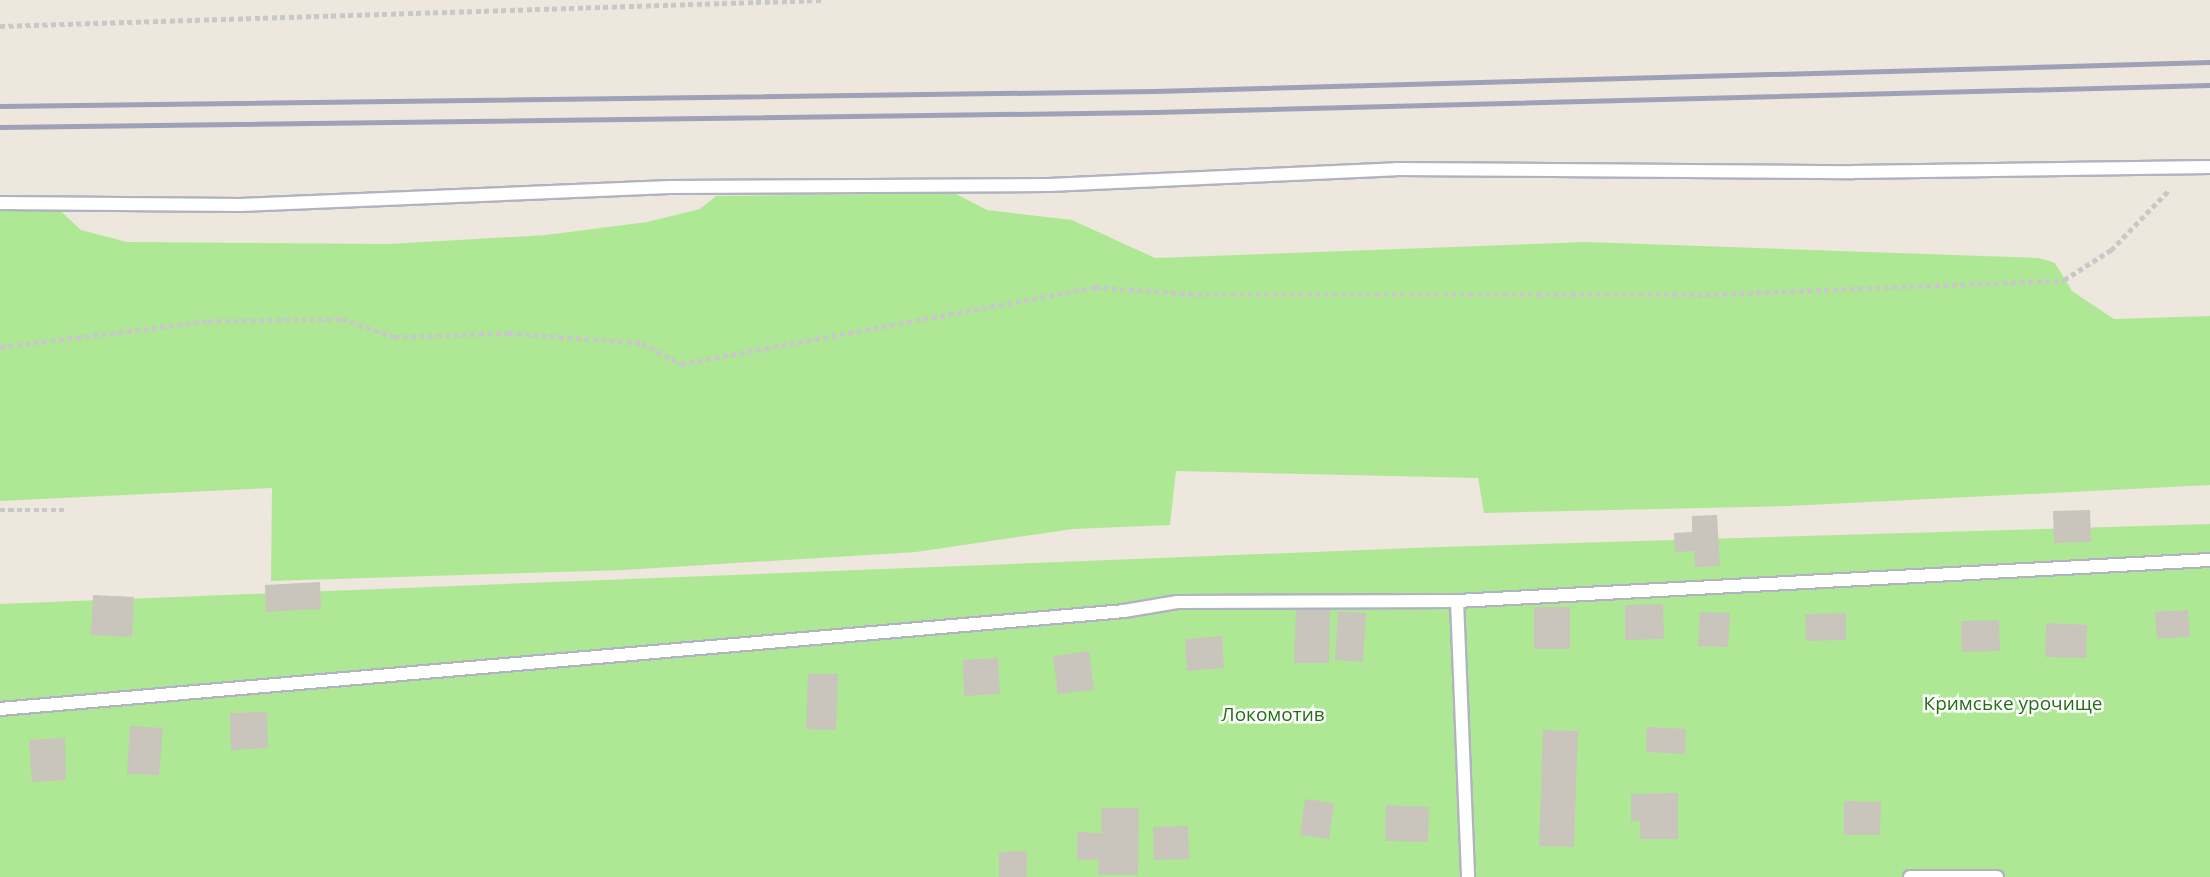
<!DOCTYPE html>
<meta charset="utf-8">
<style>
body{margin:0}
#map{position:relative;width:2210px;height:877px;overflow:hidden;background:#eee7dd;font-family:"Open Sans",sans-serif}
div>[style]{position:absolute}
.green>*{inset:0;background:#afe895}
.building>*{inset:0;background:#c9c4bc}
.path>*{height:4.5px;margin-top:-2.25px;transform-origin:0;background:repeating-linear-gradient(90deg,#c8c8c8 0 5px,transparent 0 8.5px)}
.roads{filter:drop-shadow(2px 0 #b1b3c0) drop-shadow(-2px 0 #b1b3c0) drop-shadow(0 2px #b1b3c0) drop-shadow(0 -2px #b1b3c0)}
.service>*{height:12px;margin:-6px;padding:0 6px;transform-origin:6px;border-radius:6px;background:#fff}
.rail>*{height:5px;margin:-2.5px;padding:0 2.5px;transform-origin:2.5px;border-radius:2.5px;background:#9fa1b7}
span{translate:-50% -50%;white-space:nowrap;text-align:center;line-height:1.15;-webkit-text-stroke:5px #fff;paint-order:stroke}
.park-label{font-size:19px;color:#256e15}
</style>
<div id="map">
<div class="green">
<div style="clip-path:polygon(954px 193px,987px 210px,1072px 220px,1155px 258px,1586px 242px,2039px 258px,2055px 263px,2072px 291px,2114px 319px,2210px 316px,2210px 485px,1789px 506px,1484px 513px,1478px 478px,1176px 471px,1170px 525px,1073px 529px,916px 552px,624px 570px,271px 581px,272px 488px,0 501px,0 203px,52px 203px,81px 230px,127px 242px,389px 244px,546px 235px,647px 222px,700px 209px,716px 196px)"></div>
<div style="clip-path:polygon(2210px 524px,2210px 877px,0 877px,0 604px,1438px 547px)"></div>
</div>
<div class="building">
<div style="clip-path:polygon(2090px 510px,2091px 542px,2054px 543px,2053px 511px)"></div>
<div style="clip-path:polygon(1717px 515px,1720px 566px,1695px 567px,1694px 551px,1675px 552px,1674px 533px,1692px 532px,1692px 516px)"></div>
<div style="clip-path:polygon(320px 582px,321px 609px,266px 612px,265px 585px)"></div>
<div style="clip-path:polygon(93px 595px,134px 597px,132px 637px,91px 635px)"></div>
<div style="clip-path:polygon(1663px 604px,1664px 639px,1625px 640px,1625px 605px)"></div>
<div style="clip-path:polygon(1534px 607px,1570px 607px,1570px 649px,1534px 649px)"></div>
<div style="clip-path:polygon(1296px 610px,1330px 610px,1329px 663px,1294px 663px)"></div>
<div style="clip-path:polygon(2188px 610px,2190px 637px,2157px 639px,2155px 612px)"></div>
<div style="clip-path:polygon(1338px 611px,1366px 613px,1363px 662px,1335px 660px)"></div>
<div style="clip-path:polygon(1700px 612px,1730px 613px,1728px 647px,1698px 646px)"></div>
<div style="clip-path:polygon(1846px 613px,1846px 640px,1806px 641px,1805px 614px)"></div>
<div style="clip-path:polygon(1999px 620px,2000px 651px,1962px 652px,1961px 621px)"></div>
<div style="clip-path:polygon(2046px 623px,2087px 625px,2086px 658px,2045px 657px)"></div>
<div style="clip-path:polygon(1222px 636px,1224px 668px,1187px 671px,1185px 639px)"></div>
<div style="clip-path:polygon(1089px 651px,1094px 690px,1058px 694px,1053px 656px)"></div>
<div style="clip-path:polygon(998px 658px,1000px 694px,964px 696px,963px 660px)"></div>
<div style="clip-path:polygon(808px 674px,838px 674px,836px 730px,806px 729px)"></div>
<div style="clip-path:polygon(267px 712px,268px 748px,231px 750px,230px 713px)"></div>
<div style="clip-path:polygon(130px 726px,163px 728px,159px 775px,127px 774px)"></div>
<div style="clip-path:polygon(1647px 727px,1686px 729px,1685px 754px,1646px 752px)"></div>
<div style="clip-path:polygon(1543px 730px,1578px 731px,1574px 847px,1539px 846px)"></div>
<div style="clip-path:polygon(65px 738px,66px 780px,32px 782px,29px 740px)"></div>
<div style="clip-path:polygon(1678px 793px,1678px 839px,1640px 839px,1640px 821px,1631px 822px,1631px 794px)"></div>
<div style="clip-path:polygon(1305px 799px,1334px 803px,1329px 839px,1300px 835px)"></div>
<div style="clip-path:polygon(1844px 801px,1881px 802px,1880px 835px,1844px 835px)"></div>
<div style="clip-path:polygon(1386px 805px,1429px 807px,1428px 842px,1385px 841px)"></div>
<div style="clip-path:polygon(1101px 808px,1139px 808px,1138px 875px,1098px 875px,1099px 860px,1077px 860px,1077px 832px,1101px 833px)"></div>
<div style="clip-path:polygon(1188px 826px,1189px 859px,1154px 860px,1153px 827px)"></div>
<div style="clip-path:polygon(1027px 851px,1027px 877px,999px 877px,999px 852px)"></div>
</div>
<div class="path">
<div style="left:0;top:26px;width:822px;rotate:-1.81deg"></div>
<div style="left:0;top:347px;width:210px;rotate:-7.1deg"></div>
<div style="left:208px;top:321px;width:134px;rotate:-0.9deg"></div>
<div style="left:342px;top:319px;width:55px;rotate:19.1deg"></div>
<div style="left:394px;top:337px;width:114px;rotate:-2deg"></div>
<div style="left:508px;top:333px;width:134px;rotate:4.3deg"></div>
<div style="left:642px;top:343px;width:44px;rotate:28.3deg"></div>
<div style="left:681px;top:364px;width:421px;rotate:-10.5deg"></div>
<div style="left:1095px;top:287px;width:110px;rotate:4.2deg"></div>
<div style="left:1205px;top:295px;width:492px"></div>
<div style="left:1697px;top:295px;width:367px;rotate:-2.3deg"></div>
<div style="left:2064px;top:280px;width:56px;rotate:-32.6deg"></div>
<div style="left:2111px;top:250px;width:83px;rotate:-46deg"></div>
<div style="left:0;top:510px;width:68px"></div>
</div>
<div class="roads">
<div class="service">
<div style="left:0;top:203px;width:240px;rotate:0.5deg"></div>
<div style="left:240px;top:205px;width:430px;rotate:-2.4deg"></div>
<div style="left:670px;top:187px;width:379px;rotate:-0.3deg"></div>
<div style="left:1049px;top:185px;width:347px;rotate:-2.6deg"></div>
<div style="left:1396px;top:169px;width:457px;rotate:0.4deg"></div>
<div style="left:1853px;top:172px;width:357px;rotate:-0.8deg"></div>
<div style="left:1457px;top:601px;width:276px;rotate:87.7deg"></div>
<div style="left:0;top:709px;width:1128px;rotate:-4.98deg"></div>
<div style="left:1124px;top:611px;width:54px;rotate:-9.6deg"></div>
<div style="left:1177px;top:602px;width:280px;rotate:-0.2deg"></div>
<div style="left:1457px;top:601px;width:754px;rotate:-3.12deg"></div>
<div style="left:1910px;top:877px;width:87px"></div>
</div>
</div>
<div class="rail">
<div style="left:0;top:106px;width:1154px;rotate:-0.74deg"></div>
<div style="left:1154px;top:91px;width:1056px;rotate:-1.57deg"></div>
<div style="left:0;top:127px;width:1154px;rotate:-0.74deg"></div>
<div style="left:1154px;top:112px;width:1056px;rotate:-1.46deg"></div>
</div>
<div class="park-label">
<span style="left:2013px;top:704px">Кримське урочище</span>
<span style="left:1273px;top:715px">Локомотив</span>
</div>
</div>
